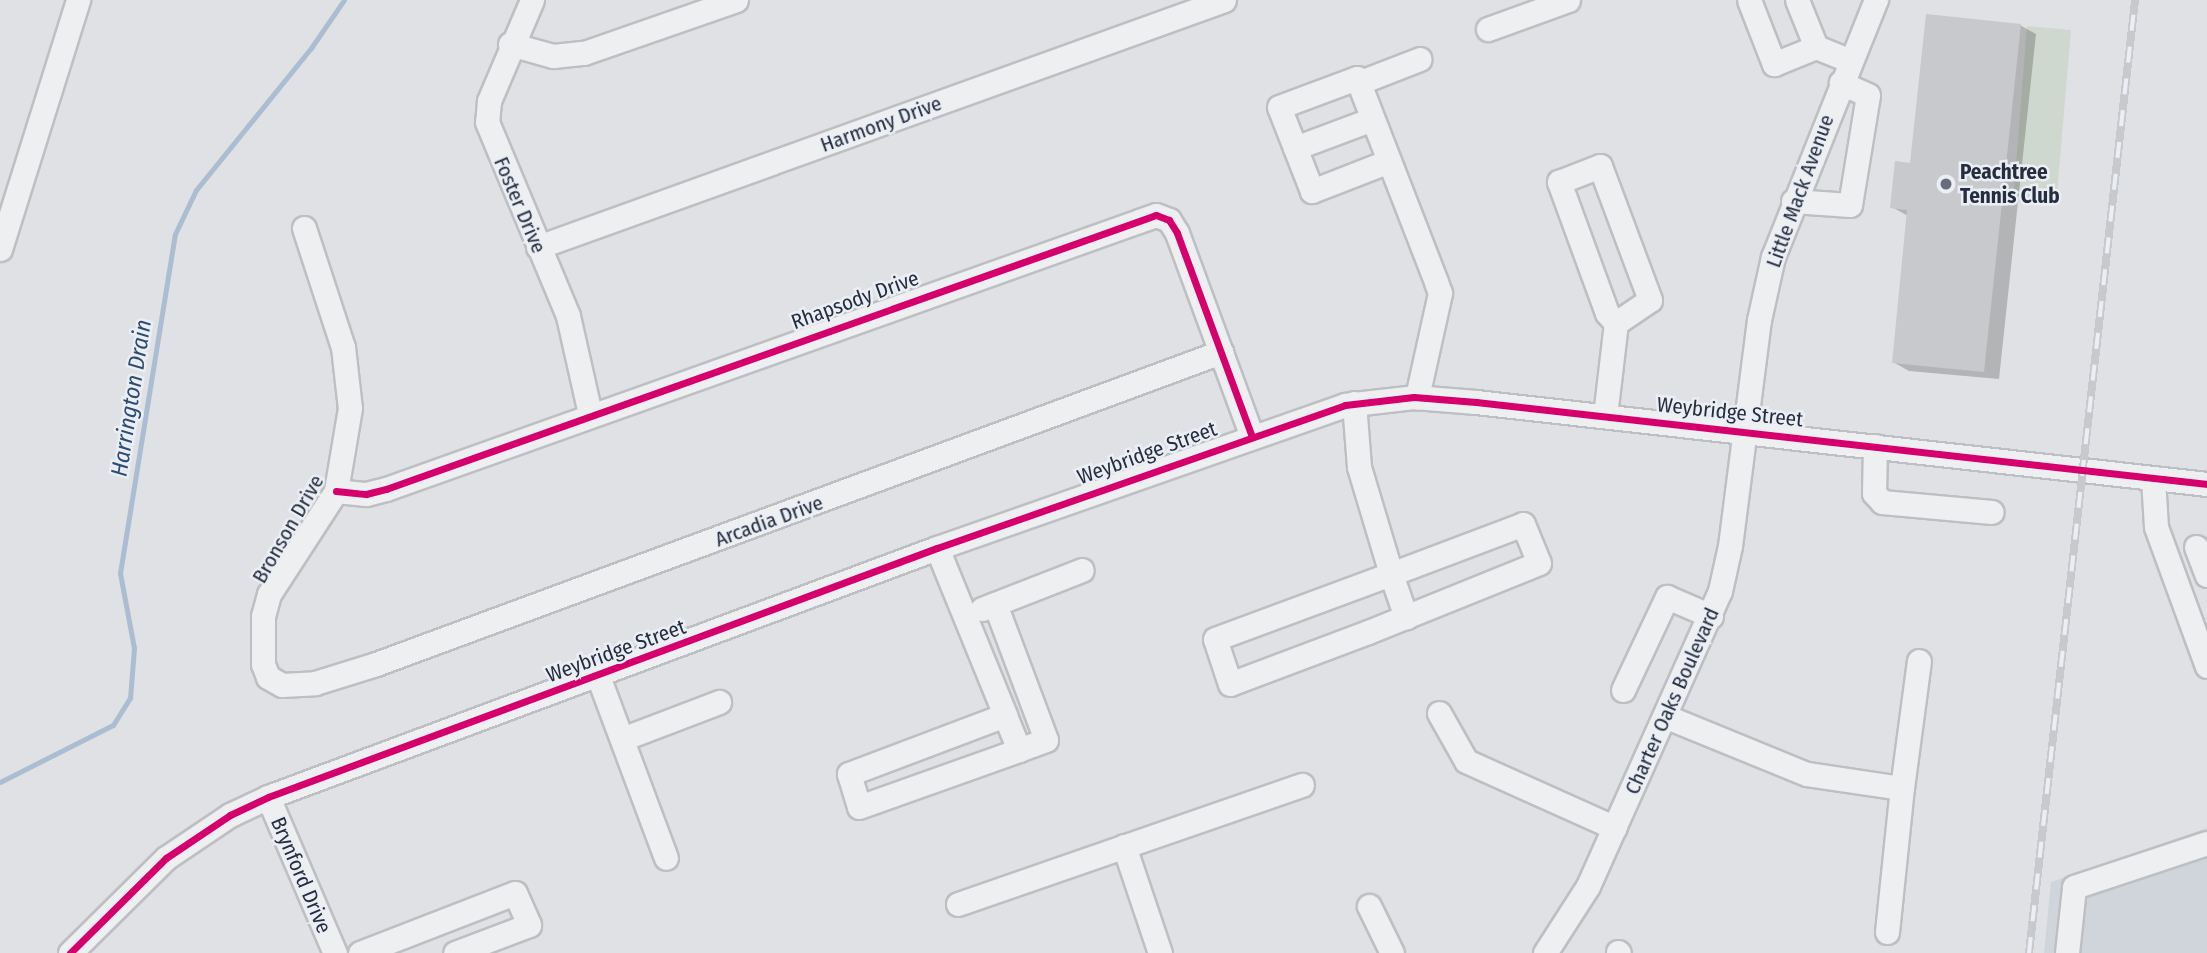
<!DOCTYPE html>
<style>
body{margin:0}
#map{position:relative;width:2207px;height:953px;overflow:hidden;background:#dfe1e4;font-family:"Fira Sans Condensed",sans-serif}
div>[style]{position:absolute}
.built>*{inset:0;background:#d0d4db}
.green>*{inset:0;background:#cfd8ce}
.shadow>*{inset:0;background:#0003}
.stream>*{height:5px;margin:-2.5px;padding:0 2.5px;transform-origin:2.5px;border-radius:2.5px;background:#aabdd2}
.building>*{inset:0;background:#c7c9cc}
.roads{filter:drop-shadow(2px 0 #bdbfc2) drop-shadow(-2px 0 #bdbfc2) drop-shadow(0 2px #bdbfc2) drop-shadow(0 -2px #bdbfc2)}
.minor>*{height:23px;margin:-11.5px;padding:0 11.5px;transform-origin:11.5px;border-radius:11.5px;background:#eeeff1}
.rail>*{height:8px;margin-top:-4px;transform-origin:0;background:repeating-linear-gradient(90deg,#ebeff5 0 16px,#c7c9cc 0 32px);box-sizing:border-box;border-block:2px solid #c7c9cc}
.cycleway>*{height:7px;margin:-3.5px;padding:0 3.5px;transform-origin:3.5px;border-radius:3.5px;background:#d6006c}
.dots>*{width:19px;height:19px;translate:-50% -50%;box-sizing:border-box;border:4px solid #ebeff5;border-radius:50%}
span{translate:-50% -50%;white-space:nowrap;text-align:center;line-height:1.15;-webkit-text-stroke:5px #ebeff5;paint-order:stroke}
.street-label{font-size:21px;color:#252e3e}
.poi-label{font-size:21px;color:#252e3e;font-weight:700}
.left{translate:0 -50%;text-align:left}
.water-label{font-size:23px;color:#2d4c74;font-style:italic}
</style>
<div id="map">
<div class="built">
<div style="clip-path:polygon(2207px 828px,2207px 953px,2044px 953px,2051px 882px)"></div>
</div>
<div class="green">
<div style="clip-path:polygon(2027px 26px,2071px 30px,2056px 205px,2013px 202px)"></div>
</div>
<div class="shadow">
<div style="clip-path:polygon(2020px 25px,2036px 34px,1999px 379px,1909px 371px,1893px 362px,1908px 216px,1892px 207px,1912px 165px)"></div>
</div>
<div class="stream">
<div style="left:0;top:782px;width:127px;rotate:-26.8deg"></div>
<div style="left:113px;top:725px;width:32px;rotate:-58deg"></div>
<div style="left:130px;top:698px;width:50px;rotate:-85.4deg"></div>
<div style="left:134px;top:648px;width:76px;rotate:-100.6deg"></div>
<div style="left:120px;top:573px;width:343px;rotate:-80.8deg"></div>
<div style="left:175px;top:234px;width:49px;rotate:-64.5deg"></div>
<div style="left:196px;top:190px;width:183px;rotate:-51deg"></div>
<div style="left:311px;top:48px;width:58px;rotate:-55.5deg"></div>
</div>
<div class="building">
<div style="clip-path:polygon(1926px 14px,2021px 24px,1984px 372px,1892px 363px,1907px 210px,1890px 208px,1895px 161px,1910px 163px)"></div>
</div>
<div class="roads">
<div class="minor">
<div style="left:532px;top:0;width:110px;rotate:113.1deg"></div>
<div style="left:489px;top:101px;width:21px;rotate:95deg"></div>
<div style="left:487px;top:122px;width:210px;rotate:67.3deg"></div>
<div style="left:568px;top:316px;width:100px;rotate:77.3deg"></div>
<div style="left:1749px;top:0;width:69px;rotate:68.7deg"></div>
<div style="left:1774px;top:64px;width:45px;rotate:-22deg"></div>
<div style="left:1797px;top:0;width:51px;rotate:68deg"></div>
<div style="left:1816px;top:47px;width:37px;rotate:22deg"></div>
<div style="left:1488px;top:29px;width:85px;rotate:-19.9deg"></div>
<div style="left:510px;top:44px;width:45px;rotate:15.6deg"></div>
<div style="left:553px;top:56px;width:31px;rotate:-6deg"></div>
<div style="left:584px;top:53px;width:161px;rotate:-19.2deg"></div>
<div style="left:1358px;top:83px;width:66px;rotate:-21.2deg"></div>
<div style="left:1295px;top:148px;width:82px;rotate:-20.6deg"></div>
<div style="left:1389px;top:161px;width:83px;rotate:158.7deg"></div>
<div style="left:1312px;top:191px;width:90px;rotate:-111.4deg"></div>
<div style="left:1279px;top:107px;width:83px;rotate:-20.4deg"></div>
<div style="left:1357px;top:78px;width:219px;rotate:68.8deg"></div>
<div style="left:1436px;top:282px;width:12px;rotate:70deg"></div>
<div style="left:1440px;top:293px;width:107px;rotate:102.5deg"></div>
<div style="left:1793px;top:201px;width:57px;rotate:4deg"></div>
<div style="left:1850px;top:205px;width:111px;rotate:-80.7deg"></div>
<div style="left:1868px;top:95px;width:30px;rotate:-156deg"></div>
<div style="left:304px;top:228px;width:125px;rotate:71.9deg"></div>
<div style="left:343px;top:347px;width:61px;rotate:83.5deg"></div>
<div style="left:350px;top:408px;width:84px;rotate:99.6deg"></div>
<div style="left:336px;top:491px;width:123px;rotate:123deg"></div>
<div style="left:269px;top:594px;width:23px;rotate:105deg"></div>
<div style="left:263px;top:616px;width:48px;rotate:90deg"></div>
<div style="left:263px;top:664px;width:14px;rotate:69deg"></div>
<div style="left:268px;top:677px;width:16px;rotate:30deg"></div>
<div style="left:282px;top:685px;width:33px;rotate:-3deg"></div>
<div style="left:315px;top:683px;width:64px;rotate:-17.3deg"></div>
<div style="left:376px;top:664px;width:901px;rotate:-20.27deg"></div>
<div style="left:538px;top:247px;width:729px;rotate:-19.8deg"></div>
<div style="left:0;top:249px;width:261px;rotate:-72.6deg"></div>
<div style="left:1354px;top:403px;width:64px;rotate:85.5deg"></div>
<div style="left:1359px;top:467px;width:112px;rotate:73.3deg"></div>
<div style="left:1391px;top:574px;width:141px;rotate:-20.7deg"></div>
<div style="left:1523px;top:524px;width:42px;rotate:67.7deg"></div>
<div style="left:1539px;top:563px;width:184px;rotate:158deg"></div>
<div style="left:1368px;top:632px;width:147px;rotate:159.4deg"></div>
<div style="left:1230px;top:684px;width:47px;rotate:-108.4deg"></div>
<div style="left:1215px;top:639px;width:188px;rotate:-20.3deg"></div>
<div style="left:1391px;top:574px;width:46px;rotate:70.8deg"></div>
<div style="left:1605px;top:416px;width:94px;rotate:-83.3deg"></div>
<div style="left:1616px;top:323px;width:13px;rotate:-132deg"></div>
<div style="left:1607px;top:313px;width:140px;rotate:-110.1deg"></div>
<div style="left:1559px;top:182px;width:44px;rotate:-21.3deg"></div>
<div style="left:1600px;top:166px;width:143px;rotate:69.5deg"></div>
<div style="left:1650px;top:300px;width:41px;rotate:145.9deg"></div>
<div style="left:1875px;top:446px;width:47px;rotate:91.2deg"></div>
<div style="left:1874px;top:493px;width:12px;rotate:48deg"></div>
<div style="left:1882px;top:502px;width:110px;rotate:5.2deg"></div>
<div style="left:2153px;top:478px;width:49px;rotate:86.5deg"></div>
<div style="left:2156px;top:527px;width:148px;rotate:69.9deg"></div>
<div style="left:336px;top:491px;width:30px;rotate:6deg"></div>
<div style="left:366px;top:494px;width:21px;rotate:-14deg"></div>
<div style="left:386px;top:489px;width:817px;rotate:-19.59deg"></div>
<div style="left:1156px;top:215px;width:14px;rotate:21deg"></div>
<div style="left:1169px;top:220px;width:15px;rotate:58deg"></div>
<div style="left:1177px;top:233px;width:214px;rotate:69.8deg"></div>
<div style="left:2196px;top:547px;width:30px;rotate:69deg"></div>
<div style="left:937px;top:548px;width:180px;rotate:67.8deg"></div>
<div style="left:1005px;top:715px;width:167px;rotate:159.3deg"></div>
<div style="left:849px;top:774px;width:34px;rotate:73deg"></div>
<div style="left:859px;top:807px;width:170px;rotate:-19.6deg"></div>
<div style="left:1019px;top:750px;width:38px;rotate:-112deg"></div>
<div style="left:995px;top:604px;width:145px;rotate:69.4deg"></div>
<div style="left:1046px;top:740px;width:29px;rotate:160deg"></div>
<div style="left:982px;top:609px;width:107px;rotate:-21.3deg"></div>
<div style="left:598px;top:676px;width:194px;rotate:69.5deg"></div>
<div style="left:1623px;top:690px;width:103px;rotate:-64.7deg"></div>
<div style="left:1667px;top:597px;width:48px;rotate:23.4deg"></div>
<div style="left:1439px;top:713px;width:55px;rotate:60.6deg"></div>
<div style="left:1466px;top:761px;width:163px;rotate:24.2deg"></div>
<div style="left:1667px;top:717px;width:151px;rotate:22.2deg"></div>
<div style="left:1807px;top:774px;width:96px;rotate:8.4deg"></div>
<div style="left:1902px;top:788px;width:128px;rotate:-82.4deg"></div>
<div style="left:622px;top:739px;width:104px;rotate:-20.9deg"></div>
<div style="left:268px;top:797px;width:170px;rotate:66.8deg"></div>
<div style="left:1124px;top:846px;width:113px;rotate:71.4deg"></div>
<div style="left:958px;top:904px;width:364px;rotate:-19.1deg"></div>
<div style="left:1369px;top:906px;width:52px;rotate:63.9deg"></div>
<div style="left:1887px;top:932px;width:145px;rotate:-84.1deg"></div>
<div style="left:1618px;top:952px;width:1px;rotate:45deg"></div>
<div style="left:70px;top:953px;width:135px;rotate:-44.7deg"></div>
<div style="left:166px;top:858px;width:77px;rotate:-33.9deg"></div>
<div style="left:230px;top:815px;width:42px;rotate:-25.3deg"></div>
<div style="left:268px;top:797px;width:714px;rotate:-20.42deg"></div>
<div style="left:937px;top:548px;width:432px;rotate:-19.3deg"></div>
<div style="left:1345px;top:405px;width:69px;rotate:-6.6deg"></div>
<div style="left:1414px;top:397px;width:62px;rotate:4.6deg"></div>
<div style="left:1476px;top:402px;width:736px;rotate:6.4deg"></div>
<div style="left:360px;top:953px;width:166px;rotate:-21.2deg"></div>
<div style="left:515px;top:893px;width:35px;rotate:66deg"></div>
<div style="left:529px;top:925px;width:79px;rotate:159.3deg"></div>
<div style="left:1545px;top:953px;width:80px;rotate:-57.3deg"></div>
<div style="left:1588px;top:886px;width:323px;rotate:-65.9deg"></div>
<div style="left:1720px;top:591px;width:46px;rotate:-77.5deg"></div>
<div style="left:1730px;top:546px;width:228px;rotate:-82.7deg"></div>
<div style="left:1759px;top:320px;width:65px;rotate:-77.5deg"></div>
<div style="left:1773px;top:257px;width:277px;rotate:-68.2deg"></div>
<div style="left:2067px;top:953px;width:66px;rotate:-83.9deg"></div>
<div style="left:2074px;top:887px;width:140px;rotate:-18.3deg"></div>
</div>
</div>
<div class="rail">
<div style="left:2029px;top:953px;width:959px;rotate:-83.65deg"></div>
</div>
<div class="cycleway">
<div style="left:336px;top:491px;width:30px;rotate:6deg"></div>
<div style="left:366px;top:494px;width:21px;rotate:-14deg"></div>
<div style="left:386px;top:489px;width:817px;rotate:-19.59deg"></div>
<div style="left:1156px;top:215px;width:14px;rotate:21deg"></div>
<div style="left:1169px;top:220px;width:15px;rotate:58deg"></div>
<div style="left:1177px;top:233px;width:214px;rotate:69.8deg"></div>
<div style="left:70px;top:953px;width:135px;rotate:-44.7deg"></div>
<div style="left:166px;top:858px;width:77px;rotate:-33.9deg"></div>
<div style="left:230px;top:815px;width:42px;rotate:-25.3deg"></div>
<div style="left:268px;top:797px;width:714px;rotate:-20.42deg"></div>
<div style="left:937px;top:548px;width:432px;rotate:-19.3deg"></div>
<div style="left:1345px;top:405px;width:69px;rotate:-6.6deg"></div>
<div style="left:1414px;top:397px;width:62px;rotate:4.6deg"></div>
<div style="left:1476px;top:402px;width:736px;rotate:6.4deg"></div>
</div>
<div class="dots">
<div style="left:1946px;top:184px;background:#666d78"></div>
</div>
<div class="street-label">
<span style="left:881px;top:124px;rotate:-20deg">Harmony Drive</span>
<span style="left:1800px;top:191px;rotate:-70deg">Little Mack Avenue</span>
<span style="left:520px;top:205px;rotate:67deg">Foster Drive</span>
<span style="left:855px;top:300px;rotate:-20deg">Rhapsody Drive</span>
<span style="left:1730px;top:412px;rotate:6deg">Weybridge Street</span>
<span style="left:1147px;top:453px;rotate:-20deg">Weybridge Street</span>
<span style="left:769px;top:521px;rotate:-20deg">Arcadia Drive</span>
<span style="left:288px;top:529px;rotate:-60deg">Bronson Drive</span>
<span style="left:616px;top:651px;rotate:-20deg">Weybridge Street</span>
<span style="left:1672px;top:701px;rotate:-66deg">Charter Oaks Boulevard</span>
<span style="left:301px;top:875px;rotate:67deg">Brynford Drive</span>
</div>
<div class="poi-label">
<span class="left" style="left:1960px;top:184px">Peachtree<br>Tennis Club</span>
</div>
<div class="water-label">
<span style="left:131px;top:398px;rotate:-81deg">Harrington Drain</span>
</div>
</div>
